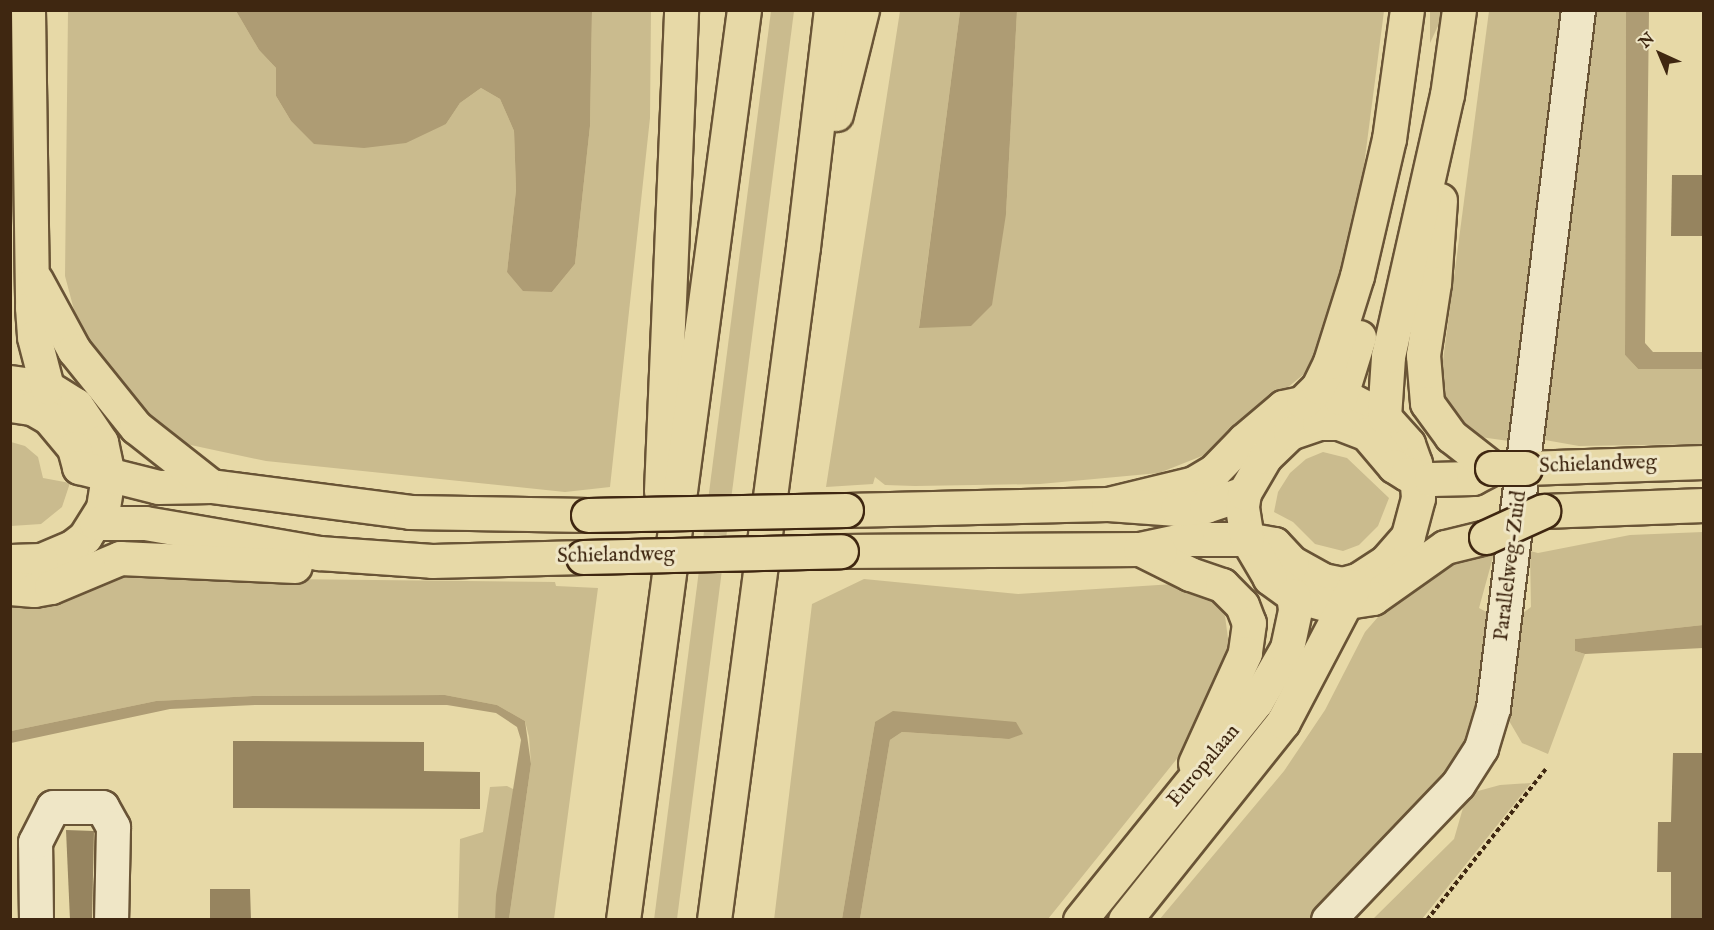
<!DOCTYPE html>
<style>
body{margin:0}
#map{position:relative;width:1714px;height:930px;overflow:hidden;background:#e7d9a7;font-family:"IM FELL English",serif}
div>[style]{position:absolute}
.green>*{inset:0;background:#cabb8e}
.water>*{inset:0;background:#ae9c74}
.building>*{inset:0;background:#96845f}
.path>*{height:4px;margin-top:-2px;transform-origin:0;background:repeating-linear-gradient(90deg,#3f2711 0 4.5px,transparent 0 7.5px)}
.roads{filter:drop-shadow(2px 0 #695436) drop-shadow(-2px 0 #695436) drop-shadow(0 2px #695436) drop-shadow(0 -2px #695436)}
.minor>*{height:33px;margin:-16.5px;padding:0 16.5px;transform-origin:16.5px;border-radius:16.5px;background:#efe6c6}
.major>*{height:33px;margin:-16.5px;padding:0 16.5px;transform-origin:16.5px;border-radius:16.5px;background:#e7d9a7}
.highway>*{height:33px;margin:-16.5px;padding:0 16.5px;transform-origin:16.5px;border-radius:16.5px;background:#e7d9a7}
.bridges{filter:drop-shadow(2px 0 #3f2711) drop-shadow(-2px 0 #3f2711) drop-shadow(0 2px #3f2711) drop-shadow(0 -2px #3f2711)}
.major-bridge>*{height:33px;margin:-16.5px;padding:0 16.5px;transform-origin:16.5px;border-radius:16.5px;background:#e7d9a7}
span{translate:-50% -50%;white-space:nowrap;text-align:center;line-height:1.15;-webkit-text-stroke:6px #efe6c6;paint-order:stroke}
.street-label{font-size:21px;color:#3f2711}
.frame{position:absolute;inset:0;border:12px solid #3f2711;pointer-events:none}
.north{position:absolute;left:1630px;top:24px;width:60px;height:60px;-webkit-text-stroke:4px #efe6c6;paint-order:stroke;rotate:316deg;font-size:16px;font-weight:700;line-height:24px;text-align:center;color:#3f2711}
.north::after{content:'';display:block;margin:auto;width:21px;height:27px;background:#3f2711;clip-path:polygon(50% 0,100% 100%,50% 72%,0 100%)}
</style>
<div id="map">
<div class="green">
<div style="clip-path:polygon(68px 11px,236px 11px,259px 50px,276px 68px,276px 96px,291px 121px,315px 144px,446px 124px,460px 103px,481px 88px,500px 99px,514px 131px,516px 190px,507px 272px,552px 292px,575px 264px,590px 126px,592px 11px,651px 11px,650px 118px,610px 487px,565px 492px,266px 461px,186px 444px,134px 402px,78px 325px,65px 276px)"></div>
<div style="clip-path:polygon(771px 11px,794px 11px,677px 919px,654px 920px)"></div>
<div style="clip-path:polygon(900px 11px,960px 11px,919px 327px,1006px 214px,1017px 11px,1384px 11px,1355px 235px,1317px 358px,1304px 374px,1207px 454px,1159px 473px,1040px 484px,915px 486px,885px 485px,875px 477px,873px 484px,826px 487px)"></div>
<div style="clip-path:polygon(1430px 11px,1445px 11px,1430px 43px)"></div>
<div style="clip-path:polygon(1489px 11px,1567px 11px,1517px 439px,1509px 441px,1480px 437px,1459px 423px,1446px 404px,1441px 376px)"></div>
<div style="clip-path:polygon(1591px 11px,1626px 11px,1625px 355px,1638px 369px,1703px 369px,1703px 444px,1579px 446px,1545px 440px,1548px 375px)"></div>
<div style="clip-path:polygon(11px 442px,25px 446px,38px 457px,43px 478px,70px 483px,62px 507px,41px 524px,11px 526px)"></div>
<div style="clip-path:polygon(1323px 452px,1347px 458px,1389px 498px,1378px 526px,1359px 545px,1343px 551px,1315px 544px,1293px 522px,1274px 512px,1278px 492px,1290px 473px,1306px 459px)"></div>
<div style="clip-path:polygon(1703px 532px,1703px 625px,1575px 639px,1575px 651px,1585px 654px,1548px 754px,1522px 743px,1505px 714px,1516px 618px,1531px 607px,1530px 551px,1538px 553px,1630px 535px)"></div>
<div style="clip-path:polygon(1495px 550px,1479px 608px,1492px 615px,1480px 697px,1464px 746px,1431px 793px,1312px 919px,1159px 920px,1284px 771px,1325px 710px,1365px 632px,1378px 617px,1437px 566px)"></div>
<div style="clip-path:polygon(146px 570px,284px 579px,555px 582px,556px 586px,598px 588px,554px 919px,509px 919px,531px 764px,529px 737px,525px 721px,497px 705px,445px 695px,253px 696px,156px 701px,11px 731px,10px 600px,106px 576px)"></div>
<div style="clip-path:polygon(864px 579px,1018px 594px,1174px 584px,1207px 594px,1225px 616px,1229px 646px,1217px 691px,1192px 740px,1048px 919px,860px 919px,890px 740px,902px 732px,1009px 739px,875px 722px,842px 919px,774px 920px,812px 604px)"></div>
<div style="clip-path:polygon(1531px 783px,1422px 919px,1372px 920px,1454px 839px,1467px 794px,1500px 785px)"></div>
<div style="clip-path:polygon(507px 786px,515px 790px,495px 919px,458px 920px,460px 839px,483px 832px,490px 787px)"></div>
</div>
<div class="water">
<div style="clip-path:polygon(236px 11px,592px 11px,590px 126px,575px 264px,552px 292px,523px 291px,507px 272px,516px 190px,514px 131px,500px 99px,481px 88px,460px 103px,446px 124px,406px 143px,364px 148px,314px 144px,291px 121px,276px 96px,276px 68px,259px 50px)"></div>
<div style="clip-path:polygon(960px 11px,1017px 11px,1006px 214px,992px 305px,971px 326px,919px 328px)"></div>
<div style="clip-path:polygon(1626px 11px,1649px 11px,1645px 343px,1653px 352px,1703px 352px,1703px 369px,1638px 369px,1625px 355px)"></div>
<div style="clip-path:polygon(1703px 625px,1703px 648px,1585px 654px,1575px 651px,1575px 639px)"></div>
<div style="clip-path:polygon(445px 695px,497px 705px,525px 721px,531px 764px,509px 919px,495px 919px,496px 895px,521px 740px,517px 727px,496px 713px,447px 705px,255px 705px,170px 709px,11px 743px,11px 731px,156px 701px,253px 696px)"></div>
<div style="clip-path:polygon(893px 711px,1016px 722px,1023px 734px,1009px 739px,902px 732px,890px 740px,860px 919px,842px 919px,875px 722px)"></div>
</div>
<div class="building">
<div style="clip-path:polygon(1672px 175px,1704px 175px,1704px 236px,1671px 236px)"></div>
<div style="clip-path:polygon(233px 741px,424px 742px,424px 771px,480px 772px,480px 809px,233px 808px)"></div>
<div style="clip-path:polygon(1673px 753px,1704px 753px,1704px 920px,1671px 920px,1671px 872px,1657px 872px,1658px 822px,1671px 822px)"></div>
<div style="clip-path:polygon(66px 830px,94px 831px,92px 920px,70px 920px)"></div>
<div style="clip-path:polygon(210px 889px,250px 889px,251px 920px,210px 920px)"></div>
</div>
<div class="path">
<div style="left:1427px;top:920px;width:192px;rotate:-51.8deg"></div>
</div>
<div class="roads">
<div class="minor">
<div style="left:36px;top:920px;width:78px;rotate:-90.7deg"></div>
<div style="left:35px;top:842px;width:39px;rotate:-63deg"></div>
<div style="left:53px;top:807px;width:49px"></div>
<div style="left:102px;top:807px;width:23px;rotate:61deg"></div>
<div style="left:113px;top:827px;width:93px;rotate:91.2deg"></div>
<div style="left:1328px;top:920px;width:188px;rotate:-46.3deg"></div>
<div style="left:1458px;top:784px;width:43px;rotate:-57.4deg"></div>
<div style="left:1481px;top:748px;width:42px;rotate:-73.3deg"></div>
<div style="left:1493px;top:708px;width:703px;rotate:-83.06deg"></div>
</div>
<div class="major">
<div style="left:10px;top:382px;width:37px;rotate:8deg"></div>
<div style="left:47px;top:387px;width:34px;rotate:32deg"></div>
<div style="left:76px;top:405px;width:45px;rotate:56deg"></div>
<div style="left:101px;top:442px;width:35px;rotate:78deg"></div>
<div style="left:108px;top:476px;width:32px;rotate:99deg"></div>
<div style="left:103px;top:508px;width:34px;rotate:122deg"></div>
<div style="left:85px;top:537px;width:16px;rotate:142deg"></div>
<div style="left:72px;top:547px;width:34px;rotate:157deg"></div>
<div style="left:41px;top:560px;width:31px;rotate:178deg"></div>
<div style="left:10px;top:405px;width:22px;rotate:8deg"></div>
<div style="left:32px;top:408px;width:20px;rotate:30deg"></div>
<div style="left:49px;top:418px;width:39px;rotate:50deg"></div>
<div style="left:74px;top:448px;width:20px;rotate:75deg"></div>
<div style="left:79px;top:467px;width:81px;rotate:14.2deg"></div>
<div style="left:158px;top:487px;width:53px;rotate:-1.1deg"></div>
<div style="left:211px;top:486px;width:201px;rotate:7.4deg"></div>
<div style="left:410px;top:512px;width:178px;rotate:1deg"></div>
<div style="left:1525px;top:468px;width:179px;rotate:-1.9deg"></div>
<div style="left:1108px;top:504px;width:89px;rotate:-13.7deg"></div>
<div style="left:1194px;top:483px;width:23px;rotate:-31deg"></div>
<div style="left:1214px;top:471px;width:43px;rotate:-45.9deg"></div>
<div style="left:1244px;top:440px;width:51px;rotate:-40.2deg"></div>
<div style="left:1283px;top:407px;width:40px;rotate:-12deg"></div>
<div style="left:1322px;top:399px;width:31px;rotate:4deg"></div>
<div style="left:1353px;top:401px;width:35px;rotate:27deg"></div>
<div style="left:1384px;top:417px;width:36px;rotate:48deg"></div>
<div style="left:1408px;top:444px;width:20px;rotate:70deg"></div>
<div style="left:1415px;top:463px;width:35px;rotate:85deg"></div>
<div style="left:1418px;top:498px;width:39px;rotate:105deg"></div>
<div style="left:1408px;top:536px;width:35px;rotate:131deg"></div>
<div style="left:1385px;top:562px;width:33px;rotate:147deg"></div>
<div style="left:1357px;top:580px;width:16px;rotate:165deg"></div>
<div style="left:1342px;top:584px;width:19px;rotate:-168deg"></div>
<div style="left:1323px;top:580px;width:35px;rotate:-151deg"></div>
<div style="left:1292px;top:563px;width:26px;rotate:-133deg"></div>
<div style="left:1274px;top:544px;width:27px;rotate:-170deg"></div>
<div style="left:1247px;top:539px;width:60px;rotate:180deg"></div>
<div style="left:1187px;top:539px;width:48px;rotate:168deg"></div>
<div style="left:846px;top:510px;width:262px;rotate:-1.3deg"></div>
<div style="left:1108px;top:504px;width:69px;rotate:4.1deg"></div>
<div style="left:1177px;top:509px;width:29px;rotate:-6deg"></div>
<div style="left:1206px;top:506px;width:40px;rotate:-18.9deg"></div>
<div style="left:1543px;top:511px;width:161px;rotate:-2.1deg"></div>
<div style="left:96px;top:523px;width:49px"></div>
<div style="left:145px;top:523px;width:177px;rotate:9.8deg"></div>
<div style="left:319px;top:553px;width:113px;rotate:4deg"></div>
<div style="left:432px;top:561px;width:151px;rotate:-1.5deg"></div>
<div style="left:1486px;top:537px;width:42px;rotate:166.3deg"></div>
<div style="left:1445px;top:547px;width:88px;rotate:144.7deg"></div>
<div style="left:1373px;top:598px;width:46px;rotate:171.2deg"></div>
<div style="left:1328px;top:605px;width:36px;rotate:-164deg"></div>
<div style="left:1293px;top:595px;width:29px;rotate:-144deg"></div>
<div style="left:1270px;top:578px;width:45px;rotate:-120.5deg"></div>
<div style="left:1247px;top:539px;width:33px;rotate:-99deg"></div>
<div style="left:1242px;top:506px;width:13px;rotate:-81deg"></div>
<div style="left:1244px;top:493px;width:42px;rotate:-59.7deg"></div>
<div style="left:1265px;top:457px;width:35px;rotate:-44deg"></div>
<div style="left:1290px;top:433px;width:31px;rotate:-19deg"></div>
<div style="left:1319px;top:423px;width:20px"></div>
<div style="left:1339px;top:423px;width:30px;rotate:21deg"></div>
<div style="left:1367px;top:434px;width:42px;rotate:49.8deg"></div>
<div style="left:1394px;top:466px;width:15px;rotate:32deg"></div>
<div style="left:1407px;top:474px;width:25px;rotate:12deg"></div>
<div style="left:1431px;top:479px;width:42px;rotate:-1.4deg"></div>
<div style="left:1473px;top:478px;width:21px;rotate:-28deg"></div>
<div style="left:1140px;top:549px;width:56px;rotate:26.6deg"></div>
<div style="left:1190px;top:574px;width:34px;rotate:19deg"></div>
<div style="left:1222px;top:585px;width:28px;rotate:45deg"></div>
<div style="left:1242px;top:605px;width:19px;rotate:69deg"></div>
<div style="left:1249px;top:623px;width:30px;rotate:98deg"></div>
<div style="left:1245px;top:653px;width:121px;rotate:114.4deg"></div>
<div style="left:841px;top:551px;width:299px;rotate:-0.4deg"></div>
<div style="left:1140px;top:549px;width:20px;rotate:9deg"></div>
<div style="left:10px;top:588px;width:24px;rotate:5deg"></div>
<div style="left:34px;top:590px;width:17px;rotate:-10deg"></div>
<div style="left:51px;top:587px;width:75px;rotate:-22.8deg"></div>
<div style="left:120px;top:558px;width:175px;rotate:2.6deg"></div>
<div style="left:1080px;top:920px;width:280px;rotate:-51.1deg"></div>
<div style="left:1256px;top:702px;width:62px;rotate:-60.1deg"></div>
<div style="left:1287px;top:648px;width:40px;rotate:-78deg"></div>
<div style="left:1295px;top:609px;width:14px;rotate:-98deg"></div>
<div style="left:1125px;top:920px;width:253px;rotate:-51.4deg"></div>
<div style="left:1283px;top:722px;width:153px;rotate:-62.3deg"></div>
</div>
<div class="highway">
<div style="left:28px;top:10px;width:297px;rotate:89.2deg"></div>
<div style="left:32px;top:307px;width:30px;rotate:86deg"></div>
<div style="left:34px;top:337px;width:52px;rotate:75.4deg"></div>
<div style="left:836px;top:114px;width:107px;rotate:-76deg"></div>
<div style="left:1440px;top:200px;width:83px;rotate:94.1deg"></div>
<div style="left:1434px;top:283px;width:73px;rotate:98.7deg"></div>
<div style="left:1423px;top:355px;width:48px;rotate:85.2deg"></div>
<div style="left:1427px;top:403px;width:41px;rotate:54deg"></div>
<div style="left:1451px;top:436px;width:52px;rotate:38deg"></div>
<div style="left:36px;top:280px;width:80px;rotate:61.5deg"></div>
<div style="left:74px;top:350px;width:99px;rotate:51.2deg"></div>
<div style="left:136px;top:427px;width:95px;rotate:38.2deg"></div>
<div style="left:1340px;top:398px;width:64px;rotate:-72.7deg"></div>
<div style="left:1303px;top:402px;width:21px;rotate:-45deg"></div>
<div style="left:1318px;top:387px;width:28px;rotate:-64deg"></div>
<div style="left:1330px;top:362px;width:90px;rotate:-72.6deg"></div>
<div style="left:1357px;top:276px;width:141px;rotate:-76.9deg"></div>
<div style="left:1389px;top:139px;width:130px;rotate:-82.1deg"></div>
<div style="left:1384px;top:417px;width:61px;rotate:-86.2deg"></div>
<div style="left:1388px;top:356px;width:268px;rotate:-77.3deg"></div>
<div style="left:1447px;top:95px;width:86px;rotate:-82deg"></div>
<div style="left:661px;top:491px;width:481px;rotate:-87.6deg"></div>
<div style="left:623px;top:920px;width:918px;rotate:-82.43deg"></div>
<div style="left:714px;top:920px;width:679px;rotate:-82.47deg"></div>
<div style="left:803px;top:247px;width:239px;rotate:-83.3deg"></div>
</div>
</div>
<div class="bridges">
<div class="major-bridge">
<div style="left:1492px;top:468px;width:33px"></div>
<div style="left:588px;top:515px;width:258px;rotate:-1.1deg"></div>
<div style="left:1486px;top:537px;width:63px;rotate:-24.5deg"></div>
<div style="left:583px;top:557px;width:258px;rotate:-1.3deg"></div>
</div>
</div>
<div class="street-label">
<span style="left:1598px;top:465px;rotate:-2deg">Schielandweg</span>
<span style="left:616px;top:556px;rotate:-1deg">Schielandweg</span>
<span style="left:1511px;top:566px;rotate:-83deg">Parallelweg-Zuid</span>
<span style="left:1204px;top:766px;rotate:-50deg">Europalaan</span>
</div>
<div class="frame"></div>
<div class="north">N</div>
</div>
